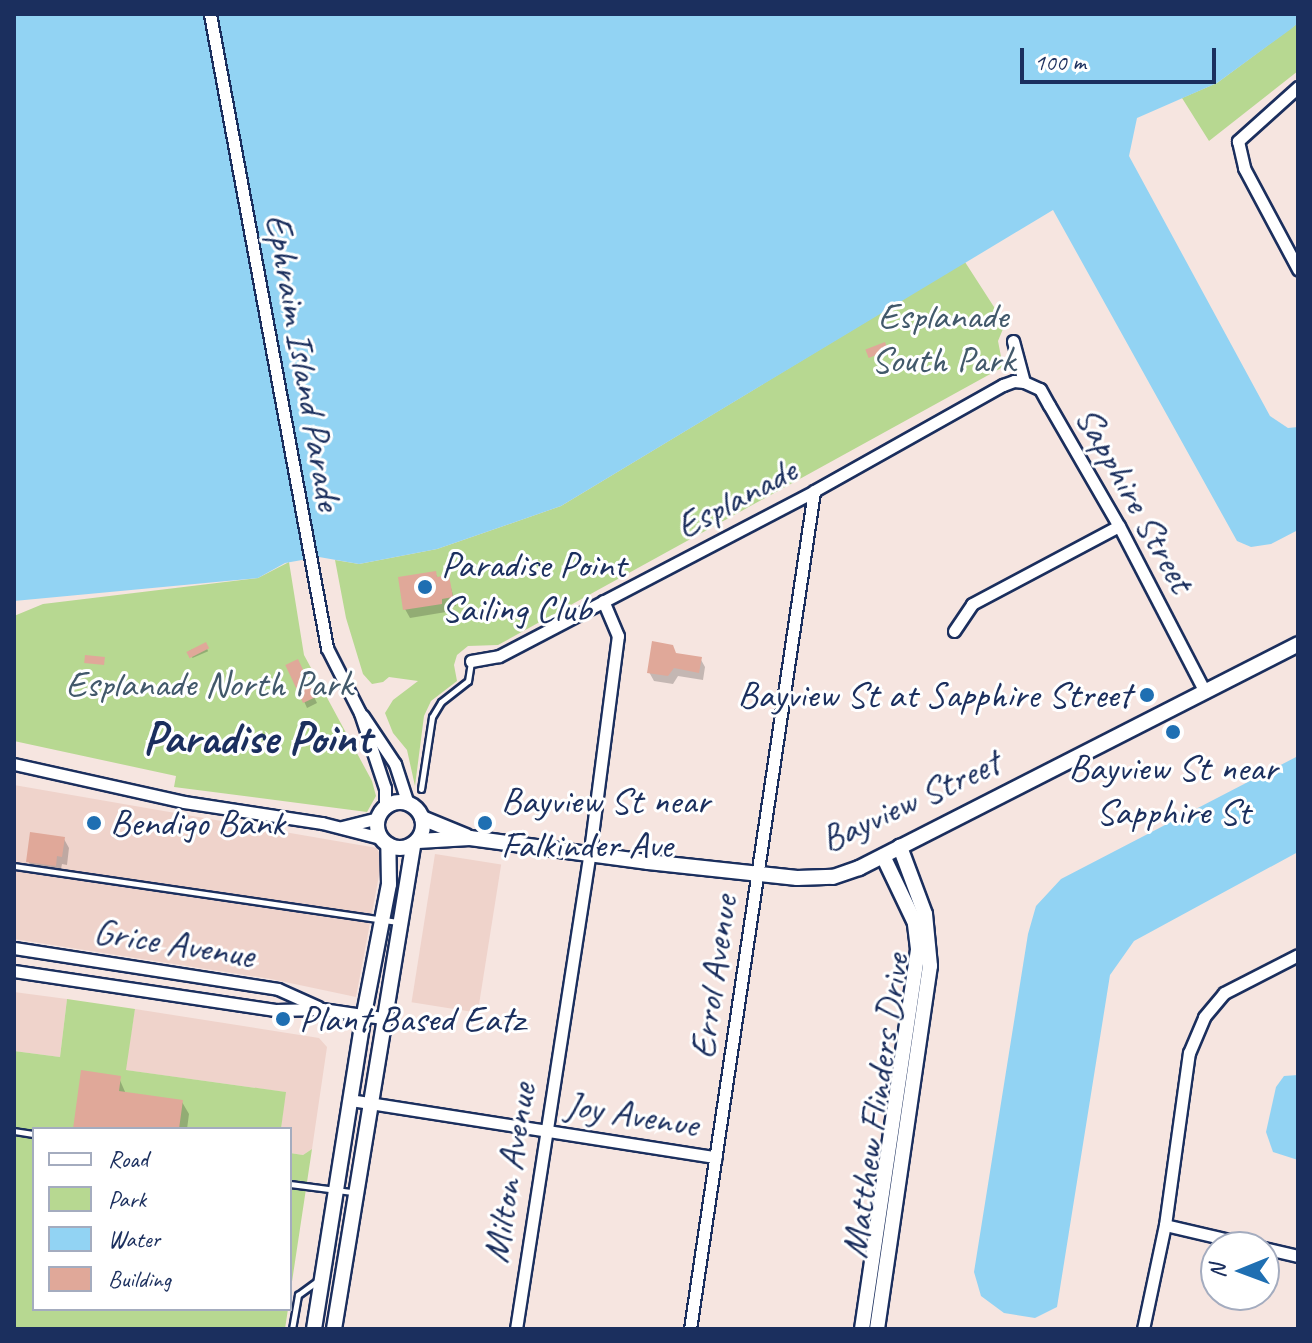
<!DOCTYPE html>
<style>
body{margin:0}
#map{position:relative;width:1312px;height:1343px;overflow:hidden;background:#f6e5e0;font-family:Caveat,sans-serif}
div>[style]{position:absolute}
.built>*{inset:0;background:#efd3cb;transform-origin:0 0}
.green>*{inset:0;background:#b7d891}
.water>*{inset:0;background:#92d3f3}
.shadow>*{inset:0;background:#0003;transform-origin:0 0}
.building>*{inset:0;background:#e0a899;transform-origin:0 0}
.roads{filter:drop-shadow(2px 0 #1b2f5e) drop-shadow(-2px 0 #1b2f5e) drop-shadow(0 2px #1b2f5e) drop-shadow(0 -2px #1b2f5e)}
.lane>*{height:5px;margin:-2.5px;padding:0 2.5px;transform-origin:2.5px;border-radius:2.5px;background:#fff}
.street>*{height:11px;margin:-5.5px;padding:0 5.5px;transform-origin:5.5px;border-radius:5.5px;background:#fff}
.secondary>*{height:14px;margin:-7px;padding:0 7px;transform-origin:7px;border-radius:7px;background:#fff}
.secondary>.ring{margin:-7px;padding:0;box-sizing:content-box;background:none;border:14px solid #fff;border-radius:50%}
.dots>*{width:22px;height:22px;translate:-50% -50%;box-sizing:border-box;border:4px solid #fff;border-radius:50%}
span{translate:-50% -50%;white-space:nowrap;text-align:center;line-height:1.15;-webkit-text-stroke:6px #fff;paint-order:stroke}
.park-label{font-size:38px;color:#42596b}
.street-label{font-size:38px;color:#1b2f5e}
.poi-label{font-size:38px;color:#1b2f5e}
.left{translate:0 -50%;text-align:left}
.right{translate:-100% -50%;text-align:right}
.district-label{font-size:46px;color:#1b2f5e;font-weight:700}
.frame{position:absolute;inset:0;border:16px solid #1b2f5e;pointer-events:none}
.legend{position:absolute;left:32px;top:1127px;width:260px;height:184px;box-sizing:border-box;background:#fff;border:2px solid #a4acbf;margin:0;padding:10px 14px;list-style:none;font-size:24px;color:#1b2f5e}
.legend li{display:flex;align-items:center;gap:16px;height:40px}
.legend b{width:40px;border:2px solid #a4acbf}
.north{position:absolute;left:1200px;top:1231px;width:80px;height:80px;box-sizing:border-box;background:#fff;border:2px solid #a4acbf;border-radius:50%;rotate:269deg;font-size:22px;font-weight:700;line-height:32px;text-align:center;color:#1b2f5e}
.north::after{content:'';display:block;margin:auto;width:28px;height:36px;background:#1f6fb2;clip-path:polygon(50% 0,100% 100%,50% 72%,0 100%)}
.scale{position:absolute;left:1020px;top:48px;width:196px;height:36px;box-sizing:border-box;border:4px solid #1b2f5e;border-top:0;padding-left:10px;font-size:24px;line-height:28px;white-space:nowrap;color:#1b2f5e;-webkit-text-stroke:6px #fff;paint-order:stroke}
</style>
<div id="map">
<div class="built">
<div style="clip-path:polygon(14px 785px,377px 848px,382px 860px,356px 997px,271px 979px,14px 939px)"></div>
<div style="left:435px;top:854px;width:67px;height:150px;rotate:9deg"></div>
<div style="clip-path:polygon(14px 992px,67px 999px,60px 1057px,14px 1051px)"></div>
<div style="clip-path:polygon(135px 1009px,319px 1038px,327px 1047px,312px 1149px,303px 1155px,290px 1153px,290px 1129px,281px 1129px,285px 1092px,125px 1070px)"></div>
</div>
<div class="green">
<div style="clip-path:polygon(1298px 23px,1298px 71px,1209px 141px,1182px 98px,1217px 83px)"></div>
<div style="clip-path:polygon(965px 262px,1005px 324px,998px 341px,1003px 367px,498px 645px,468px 646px,457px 655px,454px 665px,457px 681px,431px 701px,424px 716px,415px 786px,407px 750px,393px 733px,385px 713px,393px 700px,418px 681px,389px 677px,383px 682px,372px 684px,363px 674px,346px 618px,335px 560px,359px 564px,437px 549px,561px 506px)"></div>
<div style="clip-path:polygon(289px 562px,304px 655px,372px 781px,376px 796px,367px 812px,174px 787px,176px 776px,14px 741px,14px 616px,43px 604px,258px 578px)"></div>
<div style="clip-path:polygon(67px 999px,135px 1009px,126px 1070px,286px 1092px,281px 1129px,34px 1129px,34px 1309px,288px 1309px,285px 1329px,14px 1329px,14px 1051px,60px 1057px)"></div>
<div style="clip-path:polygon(312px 1149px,290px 1295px,290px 1153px,303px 1155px)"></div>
</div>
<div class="water">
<div style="clip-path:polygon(14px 14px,1298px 14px,1298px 23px,1291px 29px,1217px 83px,1137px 118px,1129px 156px,1270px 416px,1288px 428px,1298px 427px,1298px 530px,1271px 544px,1251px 547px,1237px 541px,1053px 210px,561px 506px,437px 549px,359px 564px,319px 557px,285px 563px,258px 578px,14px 601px)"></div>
<div style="clip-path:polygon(1298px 756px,1298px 852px,1134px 941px,1110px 975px,1057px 1307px,1035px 1318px,1004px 1313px,981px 1296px,974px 1272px,1028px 934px,1036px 906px,1061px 879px)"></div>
<div style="clip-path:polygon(1298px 1075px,1298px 1160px,1273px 1152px,1266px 1132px,1276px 1087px,1284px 1076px)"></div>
</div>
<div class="shadow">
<div style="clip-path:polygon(435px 573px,438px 578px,448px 577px,456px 606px,445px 607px,446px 612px,410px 618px,405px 609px)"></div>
<div style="left:205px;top:644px;width:8px;height:17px;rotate:67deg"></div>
<div style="clip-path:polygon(676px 655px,700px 658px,705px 667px,703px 680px,678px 676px,673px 684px,654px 681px,649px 672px)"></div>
<div style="clip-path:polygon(288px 665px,300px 667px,317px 703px,307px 708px)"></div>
<div style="clip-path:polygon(64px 839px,69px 848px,67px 865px,62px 864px,60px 874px,33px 870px,28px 861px)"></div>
<div style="clip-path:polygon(119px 1078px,126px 1094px,182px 1102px,189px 1114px,187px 1129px,75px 1129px)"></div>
</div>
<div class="building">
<div style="left:885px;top:342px;width:9px;height:21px;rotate:69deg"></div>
<div style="clip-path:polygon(436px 571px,437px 577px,449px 575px,453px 597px,442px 599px,442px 604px,403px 610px,398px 577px)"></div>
<div style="clip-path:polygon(652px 641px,673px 645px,676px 653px,702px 657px,699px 673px,674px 668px,668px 676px,647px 673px)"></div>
<div style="left:206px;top:642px;width:7px;height:22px;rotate:63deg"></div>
<div style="left:85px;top:655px;width:20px;height:8px;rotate:6deg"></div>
<div style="left:298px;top:659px;width:42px;height:14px;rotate:65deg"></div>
<div style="clip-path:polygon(30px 832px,65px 837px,62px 857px,57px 856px,56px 866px,26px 862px)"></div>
<div style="clip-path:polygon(81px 1070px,121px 1076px,119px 1091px,183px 1100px,179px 1129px,73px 1129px)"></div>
</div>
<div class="roads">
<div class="lane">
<div style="left:421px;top:789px;width:73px;rotate:-81.3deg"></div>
<div style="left:432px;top:717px;width:17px;rotate:-59deg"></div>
<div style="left:441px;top:702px;width:34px;rotate:-38deg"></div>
<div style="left:468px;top:681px;width:18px;rotate:-81deg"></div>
<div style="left:14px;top:866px;width:387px;rotate:8.3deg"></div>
<div style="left:14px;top:1131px;width:20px;rotate:9deg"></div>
<div style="left:290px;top:1184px;width:63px;rotate:7.4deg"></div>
<div style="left:292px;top:1329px;width:35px;rotate:-80deg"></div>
<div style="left:298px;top:1295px;width:24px;rotate:-36deg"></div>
</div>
<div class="street">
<div style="left:210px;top:14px;width:645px;rotate:79.54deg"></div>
<div style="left:327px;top:648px;width:73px;rotate:63.1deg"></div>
<div style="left:360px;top:713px;width:79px;rotate:71.6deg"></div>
<div style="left:385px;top:788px;width:20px;rotate:90deg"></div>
<div style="left:1298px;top:87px;width:81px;rotate:138deg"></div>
<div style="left:1238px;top:141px;width:28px;rotate:77deg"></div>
<div style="left:1244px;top:168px;width:115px;rotate:61.9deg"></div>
<div style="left:1013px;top:341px;width:42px;rotate:75deg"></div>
<div style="left:1024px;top:382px;width:17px;rotate:24deg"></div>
<div style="left:1040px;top:389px;width:18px;rotate:61deg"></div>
<div style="left:1049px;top:405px;width:140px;rotate:60deg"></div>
<div style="left:1119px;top:526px;width:187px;rotate:62.6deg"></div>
<div style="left:954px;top:631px;width:32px;rotate:-56deg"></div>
<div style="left:972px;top:604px;width:166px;rotate:-28deg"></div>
<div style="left:471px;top:661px;width:28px;rotate:-10deg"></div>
<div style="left:499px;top:656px;width:356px;rotate:-27.6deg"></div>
<div style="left:814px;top:491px;width:217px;rotate:-29.3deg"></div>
<div style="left:1003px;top:385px;width:12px;rotate:-20deg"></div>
<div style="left:1014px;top:381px;width:10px;rotate:6deg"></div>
<div style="left:363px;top:716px;width:58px;rotate:56.3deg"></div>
<div style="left:395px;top:764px;width:42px;rotate:72deg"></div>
<div style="left:14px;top:764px;width:174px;rotate:12.6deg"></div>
<div style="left:184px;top:802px;width:140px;rotate:8.7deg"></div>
<div style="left:322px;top:823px;width:61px;rotate:14.3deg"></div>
<div style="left:342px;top:827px;width:37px;rotate:-14deg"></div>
<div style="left:14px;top:948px;width:267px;rotate:8.8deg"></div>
<div style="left:278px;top:989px;width:44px;rotate:24.2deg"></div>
<div style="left:14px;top:971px;width:264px;rotate:8.5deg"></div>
<div style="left:275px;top:1010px;width:47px;rotate:-1.2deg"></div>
<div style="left:322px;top:1009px;width:61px;rotate:8.5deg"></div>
<div style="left:350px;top:1100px;width:370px;rotate:8.9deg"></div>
<div style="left:1165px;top:1225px;width:137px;rotate:13.1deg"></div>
<div style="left:516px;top:1329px;width:492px;rotate:-81.2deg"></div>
<div style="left:591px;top:843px;width:209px;rotate:-82.6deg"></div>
<div style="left:618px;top:636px;width:38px;rotate:-113deg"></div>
<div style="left:690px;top:1329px;width:847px;rotate:-81.58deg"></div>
<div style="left:1143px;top:1329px;width:106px;rotate:-78.1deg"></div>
<div style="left:1165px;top:1225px;width:174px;rotate:-82.1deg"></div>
<div style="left:1189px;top:1053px;width:39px;rotate:-67deg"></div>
<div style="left:1204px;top:1017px;width:31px;rotate:-50deg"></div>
<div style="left:1224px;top:993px;width:83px;rotate:-27.2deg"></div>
</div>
<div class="secondary">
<div class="ring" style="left:377px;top:802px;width:32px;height:32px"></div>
<div style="left:422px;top:818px;width:48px;rotate:22.2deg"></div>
<div style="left:418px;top:841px;width:52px;rotate:-3.3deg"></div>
<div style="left:470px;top:838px;width:180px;rotate:7.7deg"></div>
<div style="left:648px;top:862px;width:150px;rotate:6.1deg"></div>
<div style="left:797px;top:878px;width:36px;rotate:-2deg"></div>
<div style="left:833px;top:877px;width:28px;rotate:-19deg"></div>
<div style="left:859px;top:868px;width:493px;rotate:-27deg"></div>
<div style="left:314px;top:1329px;width:319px;rotate:-81deg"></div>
<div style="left:364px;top:1014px;width:132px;rotate:-79.1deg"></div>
<div style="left:389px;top:884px;width:39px;rotate:-91deg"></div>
<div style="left:334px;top:1329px;width:490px;rotate:-80.7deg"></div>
<div style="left:862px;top:1329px;width:384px;rotate:-81.6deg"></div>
<div style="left:918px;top:949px;width:26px;rotate:-97deg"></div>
<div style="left:915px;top:923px;width:74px;rotate:-115.5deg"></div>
<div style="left:877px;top:1329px;width:367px;rotate:-81.7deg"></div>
<div style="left:930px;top:966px;width:52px;rotate:-95.5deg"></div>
<div style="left:925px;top:914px;width:72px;rotate:-110.5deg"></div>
</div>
</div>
<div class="dots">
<div style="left:425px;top:587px;background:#1f6fb2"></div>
<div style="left:1147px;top:695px;background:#1f6fb2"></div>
<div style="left:1173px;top:732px;background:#1f6fb2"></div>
<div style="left:94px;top:823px;background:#1f6fb2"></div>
<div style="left:485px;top:823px;background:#1f6fb2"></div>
<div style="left:283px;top:1019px;background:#1f6fb2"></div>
</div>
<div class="park-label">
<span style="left:943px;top:338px">Esplanade<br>South Park</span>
<span style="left:209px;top:684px">Esplanade North Park</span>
</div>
<div class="street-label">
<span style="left:304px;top:362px;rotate:80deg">Ephraim Island Parade</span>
<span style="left:736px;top:498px;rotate:-28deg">Esplanade</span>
<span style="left:1135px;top:499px;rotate:61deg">Sapphire Street</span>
<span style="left:910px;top:801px;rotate:-25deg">Bayview Street</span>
<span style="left:174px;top:943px;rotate:9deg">Grice Avenue</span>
<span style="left:713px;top:977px;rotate:-82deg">Errol Avenue</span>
<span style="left:875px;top:1106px;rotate:-82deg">Matthew Flinders Drive</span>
<span style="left:632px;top:1114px;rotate:9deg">Joy Avenue</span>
<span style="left:509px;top:1173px;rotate:-81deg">Milton Avenue</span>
</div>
<div class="poi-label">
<span class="left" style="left:441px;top:587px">Paradise Point<br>Sailing Club</span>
<span class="right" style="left:1131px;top:695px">Bayview St at Sapphire Street</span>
<span style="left:1173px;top:790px">Bayview St near<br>Sapphire St</span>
<span class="left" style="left:501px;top:823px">Bayview St near<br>Falkinder Ave</span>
<span class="left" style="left:110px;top:823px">Bendigo Bank</span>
<span class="left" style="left:299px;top:1019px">Plant Based Eatz</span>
</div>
<div class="district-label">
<span style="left:257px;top:738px">Paradise Point</span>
</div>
<div class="frame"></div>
<ul class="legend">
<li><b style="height:10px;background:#fff"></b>Road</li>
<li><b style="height:22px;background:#b7d891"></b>Park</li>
<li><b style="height:22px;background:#92d3f3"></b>Water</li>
<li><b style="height:22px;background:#e0a899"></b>Building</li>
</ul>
<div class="north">N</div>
<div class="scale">100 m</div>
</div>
